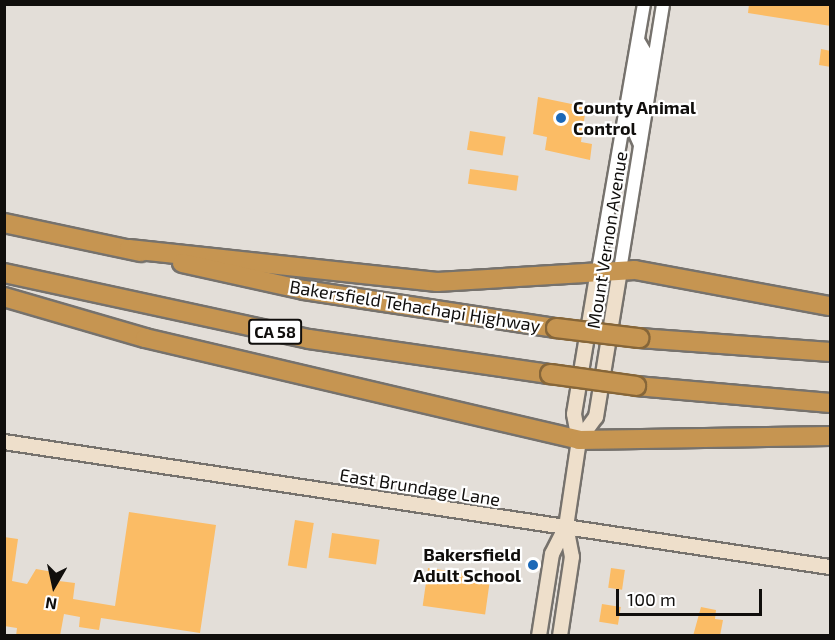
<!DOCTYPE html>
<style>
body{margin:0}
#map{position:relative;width:835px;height:640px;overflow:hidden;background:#e3ded8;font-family:"Exo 2",sans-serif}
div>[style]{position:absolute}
.building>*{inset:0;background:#fbbc65;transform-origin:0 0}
.roads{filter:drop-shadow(2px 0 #76726d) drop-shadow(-2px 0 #76726d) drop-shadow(0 2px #76726d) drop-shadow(0 -2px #76726d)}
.tertiary>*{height:12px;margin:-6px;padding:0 6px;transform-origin:6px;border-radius:6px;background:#fff}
.secondary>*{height:14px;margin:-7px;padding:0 7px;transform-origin:7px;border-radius:7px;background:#eedfcb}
.motorway>*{height:18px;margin:-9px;padding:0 9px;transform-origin:9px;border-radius:9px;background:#c69551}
.bridges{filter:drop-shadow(2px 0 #866639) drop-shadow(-2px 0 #866639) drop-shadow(0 2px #866639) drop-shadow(0 -2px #866639)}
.motorway-bridge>*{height:18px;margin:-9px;padding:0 9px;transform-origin:9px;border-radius:9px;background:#c69551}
.dots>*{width:16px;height:16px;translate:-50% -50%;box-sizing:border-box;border:3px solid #fff;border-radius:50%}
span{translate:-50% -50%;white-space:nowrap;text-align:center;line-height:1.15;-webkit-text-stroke:4.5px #fff;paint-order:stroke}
.shield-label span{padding:2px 4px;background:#fff;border:2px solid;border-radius:4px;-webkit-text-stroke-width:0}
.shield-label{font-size:16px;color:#100e0c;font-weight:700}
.poi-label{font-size:18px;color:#100e0c;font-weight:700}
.left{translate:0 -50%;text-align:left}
.right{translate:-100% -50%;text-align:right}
.street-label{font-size:18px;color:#100e0c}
.frame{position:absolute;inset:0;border:6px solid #100e0c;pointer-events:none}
.north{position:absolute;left:24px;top:556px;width:60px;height:60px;-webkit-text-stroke:4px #fff;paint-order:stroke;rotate:189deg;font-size:16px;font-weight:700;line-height:24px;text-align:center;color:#100e0c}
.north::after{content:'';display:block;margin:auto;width:21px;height:27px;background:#100e0c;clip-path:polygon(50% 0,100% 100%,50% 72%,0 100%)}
.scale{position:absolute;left:616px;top:589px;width:146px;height:27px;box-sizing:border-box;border:3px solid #100e0c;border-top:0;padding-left:8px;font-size:18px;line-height:21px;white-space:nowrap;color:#100e0c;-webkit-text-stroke:4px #fff;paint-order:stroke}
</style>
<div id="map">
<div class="building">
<div style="clip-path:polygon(749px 4px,831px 4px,831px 26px,748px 13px)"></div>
<div style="clip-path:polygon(821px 49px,831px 51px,831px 67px,819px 65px)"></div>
<div style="clip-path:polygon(538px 97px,586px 107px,581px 142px,592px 144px,590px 160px,545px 150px,547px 137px,533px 134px)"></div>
<div style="left:470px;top:131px;width:36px;height:19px;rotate:9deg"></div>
<div style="left:470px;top:169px;width:49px;height:15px;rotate:8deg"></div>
<div style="clip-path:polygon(129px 512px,216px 525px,200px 633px,101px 618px,99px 630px,79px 627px,80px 617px,64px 614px,60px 636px,16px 636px,17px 628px,4px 626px,4px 537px,18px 539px,12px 581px,27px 584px,36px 569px,53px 572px,51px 580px,75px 583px,73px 599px,115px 606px)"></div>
<div style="left:295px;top:520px;width:19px;height:46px;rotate:9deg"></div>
<div style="left:332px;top:533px;width:48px;height:25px;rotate:8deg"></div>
<div style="left:428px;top:568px;width:63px;height:38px;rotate:8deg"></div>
<div style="left:611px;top:568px;width:14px;height:20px;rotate:8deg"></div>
<div style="left:602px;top:604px;width:19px;height:18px;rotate:9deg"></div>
<div style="clip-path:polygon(701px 607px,716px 610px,715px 619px,723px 620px,720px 636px,693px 636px)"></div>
</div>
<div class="roads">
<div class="tertiary">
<div style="left:638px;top:40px;width:14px;rotate:60deg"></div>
<div style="left:645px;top:52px;width:78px;rotate:98.9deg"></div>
<div style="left:633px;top:129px;width:17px;rotate:66deg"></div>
<div style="left:598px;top:270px;width:270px;rotate:-80.2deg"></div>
<div style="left:620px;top:270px;width:269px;rotate:-80.8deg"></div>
</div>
<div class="secondary">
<div style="left:579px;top:440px;width:29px;rotate:-54deg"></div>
<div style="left:596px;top:417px;width:149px;rotate:-80.7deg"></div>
<div style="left:4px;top:442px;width:835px;rotate:8.61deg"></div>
<div style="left:539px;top:636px;width:83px;rotate:-81deg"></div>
<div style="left:552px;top:554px;width:30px;rotate:-63deg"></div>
<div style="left:566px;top:527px;width:88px;rotate:-81.5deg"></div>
<div style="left:579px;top:440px;width:26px;rotate:-101deg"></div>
<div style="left:574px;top:414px;width:146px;rotate:-80.5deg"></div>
<div style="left:560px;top:636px;width:80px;rotate:-81.4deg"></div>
<div style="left:572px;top:557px;width:31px;rotate:-101deg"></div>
</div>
<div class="motorway">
<div style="left:4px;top:223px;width:140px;rotate:12deg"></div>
<div style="left:129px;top:249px;width:310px;rotate:6.1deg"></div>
<div style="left:437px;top:282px;width:198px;rotate:-3.5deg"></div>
<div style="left:635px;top:270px;width:198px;rotate:10.5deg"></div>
<div style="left:182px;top:263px;width:125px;rotate:12.5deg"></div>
<div style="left:304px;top:290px;width:255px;rotate:8.6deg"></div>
<div style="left:4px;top:273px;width:312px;rotate:12.2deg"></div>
<div style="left:309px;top:339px;width:244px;rotate:8.3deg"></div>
<div style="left:4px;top:297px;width:147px;rotate:16.2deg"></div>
<div style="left:145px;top:338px;width:446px;rotate:13.2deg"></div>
<div style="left:579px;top:440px;width:251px;rotate:-0.9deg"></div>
<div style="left:639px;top:338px;width:192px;rotate:4.2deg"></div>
<div style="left:636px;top:386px;width:195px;rotate:5deg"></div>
</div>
</div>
<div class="bridges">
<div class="motorway-bridge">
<div style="left:556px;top:328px;width:84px;rotate:6.9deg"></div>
<div style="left:550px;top:374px;width:87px;rotate:7.9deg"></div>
</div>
</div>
<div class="dots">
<div style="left:561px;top:118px;background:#1b68b7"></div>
<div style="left:533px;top:565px;background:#1b68b7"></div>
</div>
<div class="shield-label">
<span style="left:275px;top:332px">CA 58</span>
</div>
<div class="poi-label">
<span class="left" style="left:573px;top:118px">County Animal<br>Control</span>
<span class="right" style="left:521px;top:565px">Bakersfield<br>Adult School</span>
</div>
<div class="street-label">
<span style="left:607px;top:240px;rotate:-81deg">Mount Vernon Avenue</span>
<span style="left:415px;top:306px;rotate:9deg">Bakersfield Tehachapi Highway</span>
<span style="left:420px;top:487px;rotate:9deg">East Brundage Lane</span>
</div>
<div class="frame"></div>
<div class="north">N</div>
<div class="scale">100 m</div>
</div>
